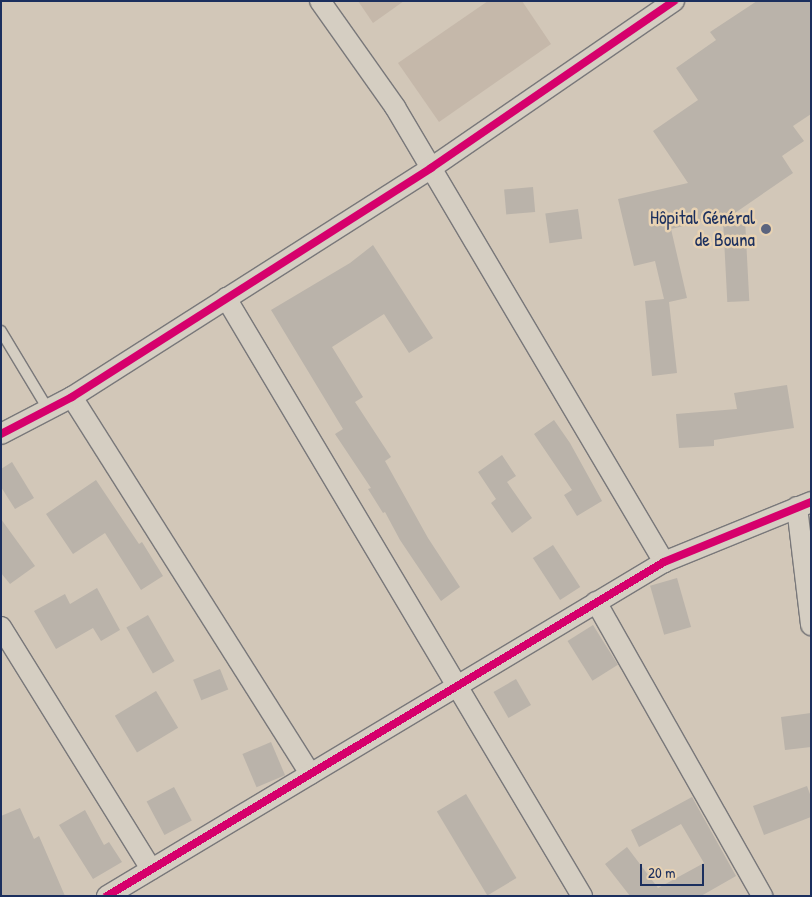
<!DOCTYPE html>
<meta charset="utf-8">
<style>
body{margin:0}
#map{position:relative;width:812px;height:897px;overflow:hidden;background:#d2c7b8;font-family:"Patrick Hand",sans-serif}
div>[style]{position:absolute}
.green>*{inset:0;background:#c5b8aa}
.building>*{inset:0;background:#bab3aa;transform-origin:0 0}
.roads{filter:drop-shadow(1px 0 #79787a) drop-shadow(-1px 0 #79787a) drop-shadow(0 1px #79787a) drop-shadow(0 -1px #79787a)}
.lane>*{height:10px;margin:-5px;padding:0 5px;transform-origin:5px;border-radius:5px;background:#d5cec2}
.street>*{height:20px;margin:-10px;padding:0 10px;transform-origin:10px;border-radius:10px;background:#d5cec2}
.cycleway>*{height:8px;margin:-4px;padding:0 4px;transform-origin:4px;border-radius:4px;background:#d6006c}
.dots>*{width:14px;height:14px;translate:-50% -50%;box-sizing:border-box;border:2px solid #e8d2b2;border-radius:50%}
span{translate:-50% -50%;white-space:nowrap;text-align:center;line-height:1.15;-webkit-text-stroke:5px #e8d2b2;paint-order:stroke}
.poi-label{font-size:19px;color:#1b2f5e}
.right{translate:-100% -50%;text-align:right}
.frame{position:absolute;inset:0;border:2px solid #1b2f5e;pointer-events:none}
.scale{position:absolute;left:640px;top:864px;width:64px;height:22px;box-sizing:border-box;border:2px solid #1b2f5e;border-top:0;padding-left:6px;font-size:15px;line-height:18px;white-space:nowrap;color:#1b2f5e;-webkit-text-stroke:4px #e8d2b2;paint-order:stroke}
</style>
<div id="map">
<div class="green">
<div style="clip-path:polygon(358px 1px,404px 1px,373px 23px)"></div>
<div style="clip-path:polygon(488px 1px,522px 1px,551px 44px,439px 122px,398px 63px)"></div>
</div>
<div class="building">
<div style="clip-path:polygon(757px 1px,811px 1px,811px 114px,793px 126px,804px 141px,782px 156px,793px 173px,732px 215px,671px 229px,687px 298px,669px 302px,677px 373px,652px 376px,645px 301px,664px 299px,655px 261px,634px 266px,618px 199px,688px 183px,653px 131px,698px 100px,676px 68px,716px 40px,710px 32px)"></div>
<div style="left:533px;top:187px;width:25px;height:29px;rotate:85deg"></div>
<div style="left:578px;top:209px;width:30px;height:33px;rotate:82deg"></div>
<div style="left:745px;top:219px;width:82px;height:22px;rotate:87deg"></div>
<div style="clip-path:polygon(373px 245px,433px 338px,409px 353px,384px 314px,332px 347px,363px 397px,355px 402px,391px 457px,385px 461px,428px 538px,460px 587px,441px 601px,400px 540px,385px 512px,383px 513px,368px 489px,371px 488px,335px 434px,343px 429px,271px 310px,350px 263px)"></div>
<div style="clip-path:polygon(787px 385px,794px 428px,714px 440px,714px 446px,679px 448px,676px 414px,737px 409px,734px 393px)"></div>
<div style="clip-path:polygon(554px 420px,570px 443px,602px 501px,577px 516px,564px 495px,572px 490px,534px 434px)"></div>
<div style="clip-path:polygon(502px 455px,516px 476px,507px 482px,532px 518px,512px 533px,491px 503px,496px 499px,478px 472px)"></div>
<div style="clip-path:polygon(12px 462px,34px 498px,15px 509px,1px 487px,1px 469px)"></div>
<div style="clip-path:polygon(96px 480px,139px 544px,142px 542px,163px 576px,141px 590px,105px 533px,73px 554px,46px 514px)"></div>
<div style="clip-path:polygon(1px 519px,35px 566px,10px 584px,1px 573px)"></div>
<div style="left:553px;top:545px;width:50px;height:24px;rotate:57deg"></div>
<div style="left:677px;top:578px;width:51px;height:28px;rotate:74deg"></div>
<div style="clip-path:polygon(97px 588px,120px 630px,101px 641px,93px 628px,56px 649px,34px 611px,65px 594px,70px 604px)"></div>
<div style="left:148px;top:615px;width:53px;height:25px;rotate:60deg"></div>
<div style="left:593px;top:625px;width:47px;height:30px;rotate:58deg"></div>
<div style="left:220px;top:669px;width:22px;height:29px;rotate:68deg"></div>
<div style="left:516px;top:679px;width:30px;height:26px;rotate:60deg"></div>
<div style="left:156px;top:691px;width:43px;height:48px;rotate:59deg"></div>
<div style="clip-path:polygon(811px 713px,811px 747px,785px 750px,781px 717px)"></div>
<div style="left:271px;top:742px;width:36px;height:31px;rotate:67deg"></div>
<div style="clip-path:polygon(807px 786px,811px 797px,811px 817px,764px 835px,753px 806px)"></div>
<div style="left:174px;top:787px;width:38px;height:31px;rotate:62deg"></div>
<div style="left:466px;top:794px;width:98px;height:34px;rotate:59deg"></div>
<div style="clip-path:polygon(692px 797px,736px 876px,701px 896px,630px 896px,605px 864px,627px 847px,658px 888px,704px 863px,681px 824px,639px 847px,631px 830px)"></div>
<div style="clip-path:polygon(20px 808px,34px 839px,39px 836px,65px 896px,1px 896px,1px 816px)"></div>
<div style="clip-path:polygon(85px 810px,104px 845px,109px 842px,122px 862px,93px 879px,59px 825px)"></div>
</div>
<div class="roads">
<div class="lane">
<div style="left:1px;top:331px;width:93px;rotate:59deg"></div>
</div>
<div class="street">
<div style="left:320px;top:1px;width:130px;rotate:54.7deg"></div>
<div style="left:395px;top:107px;width:529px;rotate:59.41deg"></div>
<div style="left:226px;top:298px;width:696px;rotate:59.23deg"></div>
<div style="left:72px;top:397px;width:446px;rotate:57.7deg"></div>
<div style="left:1px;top:434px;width:80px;rotate:-27.5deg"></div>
<div style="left:72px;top:397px;width:426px;rotate:-32.5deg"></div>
<div style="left:431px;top:168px;width:295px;rotate:-34.5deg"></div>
<div style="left:797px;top:507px;width:119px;rotate:83.2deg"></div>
<div style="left:596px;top:602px;width:338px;rotate:60.5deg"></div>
<div style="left:1px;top:627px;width:285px;rotate:58.2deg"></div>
<div style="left:107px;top:896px;width:649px;rotate:-30.95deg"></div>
<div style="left:664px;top:562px;width:159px;rotate:-22.2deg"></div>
</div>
</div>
<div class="cycleway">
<div style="left:1px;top:434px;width:80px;rotate:-27.5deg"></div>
<div style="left:72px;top:397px;width:426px;rotate:-32.5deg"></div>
<div style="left:431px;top:168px;width:295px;rotate:-34.5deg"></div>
<div style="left:107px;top:896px;width:649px;rotate:-30.95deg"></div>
<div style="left:664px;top:562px;width:159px;rotate:-22.2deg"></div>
</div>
<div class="dots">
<div style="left:766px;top:229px;background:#5b647e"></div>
</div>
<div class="poi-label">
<span class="right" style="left:755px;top:229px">Hôpital Général<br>de Bouna</span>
</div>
<div class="frame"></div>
<div class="scale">20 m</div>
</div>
